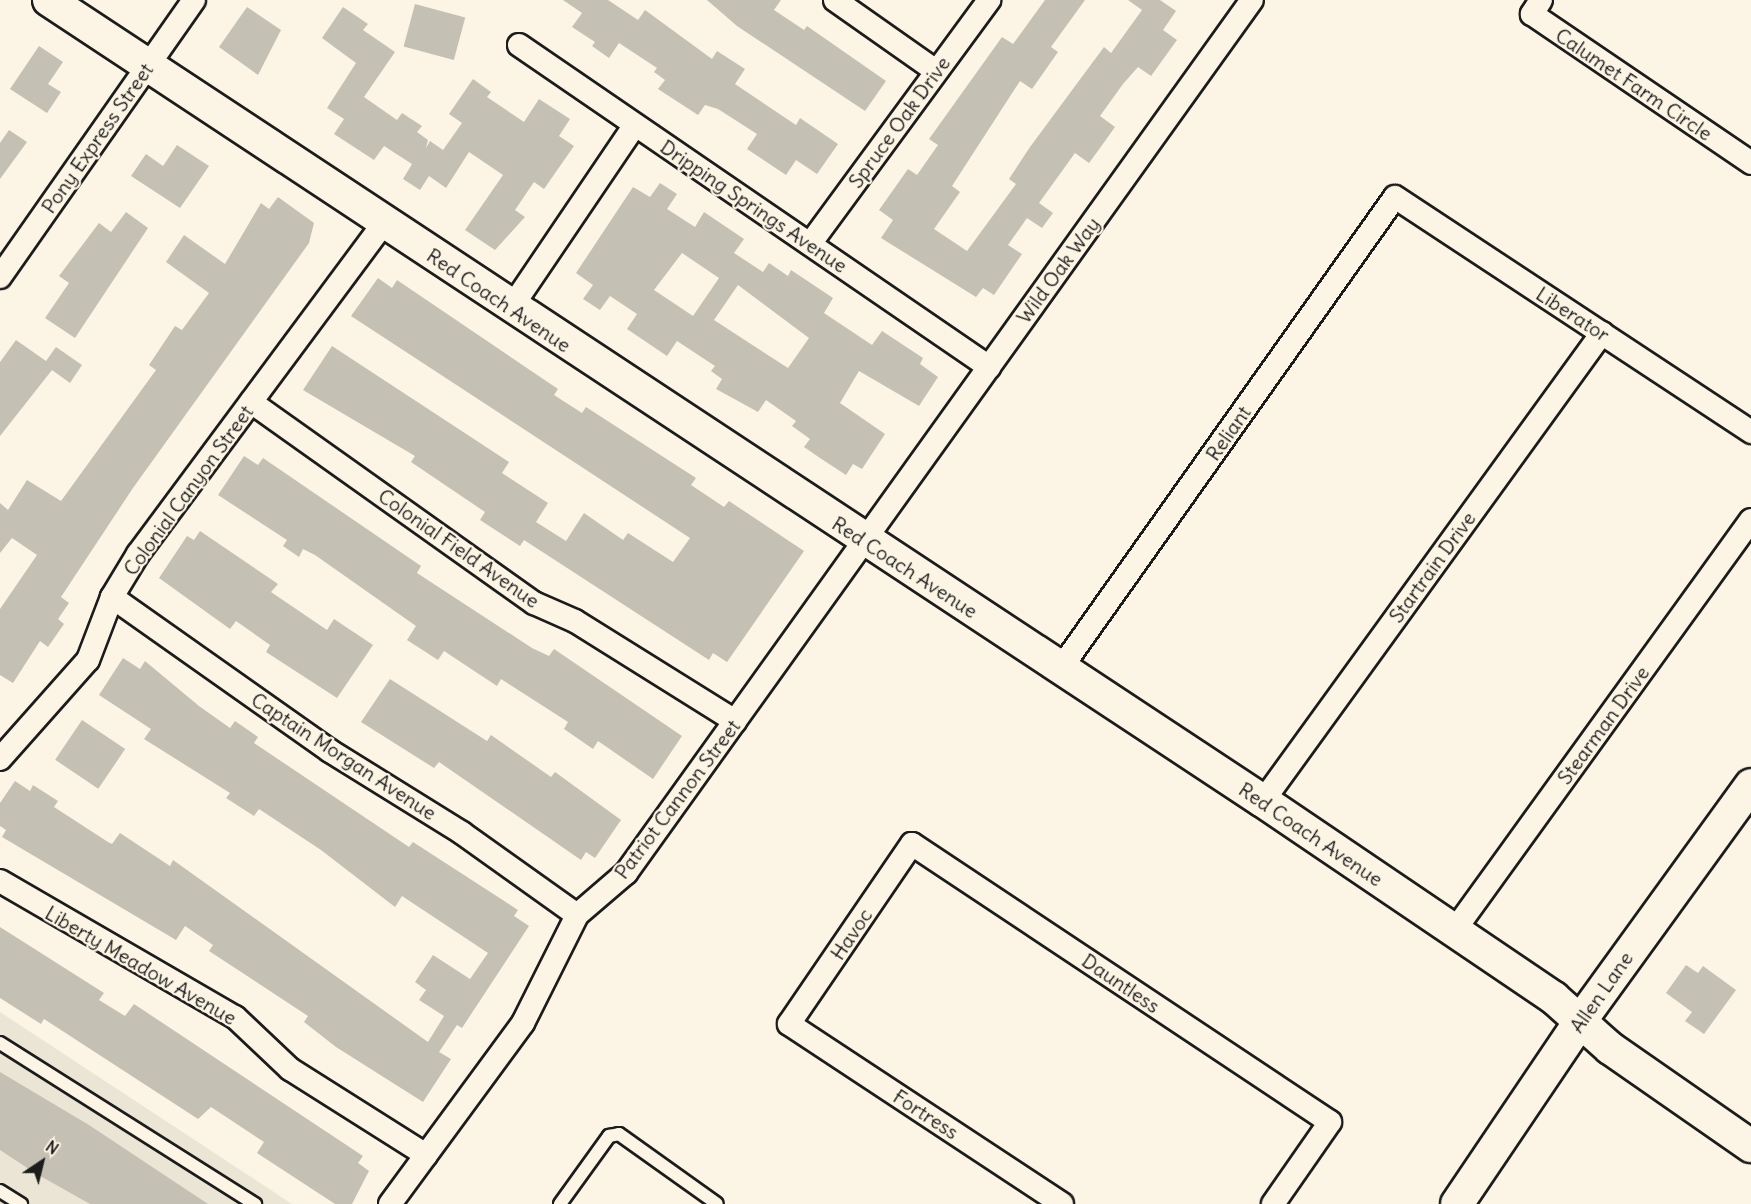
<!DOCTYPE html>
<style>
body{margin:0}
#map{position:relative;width:1751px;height:1204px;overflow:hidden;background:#fcf5e5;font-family:Delius,sans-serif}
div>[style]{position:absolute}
.built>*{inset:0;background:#ebe5d6}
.building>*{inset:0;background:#c4c0b3;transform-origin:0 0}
.roads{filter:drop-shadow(2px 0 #1c1c1c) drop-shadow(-2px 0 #1c1c1c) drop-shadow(0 2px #1c1c1c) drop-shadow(0 -2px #1c1c1c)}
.lane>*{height:12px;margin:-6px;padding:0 6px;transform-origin:6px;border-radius:6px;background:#fcf5e5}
.street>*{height:22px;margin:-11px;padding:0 11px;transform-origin:11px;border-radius:11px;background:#fcf5e5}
.secondary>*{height:32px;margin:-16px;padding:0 16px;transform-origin:16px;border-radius:16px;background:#fcf5e5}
span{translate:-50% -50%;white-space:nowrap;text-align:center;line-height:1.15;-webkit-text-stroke:4.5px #fcf5e5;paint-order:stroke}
.street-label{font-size:20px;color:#1c1c1c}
.north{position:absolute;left:12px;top:1132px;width:60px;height:60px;-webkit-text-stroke:4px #fcf5e5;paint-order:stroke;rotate:35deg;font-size:16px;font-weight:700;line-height:24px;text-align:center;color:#1c1c1c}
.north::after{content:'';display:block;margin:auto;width:21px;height:27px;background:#1c1c1c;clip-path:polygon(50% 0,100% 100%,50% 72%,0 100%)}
</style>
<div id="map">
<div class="built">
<div style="clip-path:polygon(0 1012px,292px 1204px,0 1204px)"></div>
</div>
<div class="building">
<div style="clip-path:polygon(563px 0,608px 0,638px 20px,645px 10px,712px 59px,717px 51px,745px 69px,735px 84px,796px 125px,800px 118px,838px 144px,817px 174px,796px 160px,786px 175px,747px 149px,757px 134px,718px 109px,705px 105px,698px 115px,658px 89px,665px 80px,654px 72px,657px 68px,619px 43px,609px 58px,592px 46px,595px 42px,572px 27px,582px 13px)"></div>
<div style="clip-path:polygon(707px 0,781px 0,774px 10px,804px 30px,807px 26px,886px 81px,865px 111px,737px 26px)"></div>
<div style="clip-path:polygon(1045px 0,1085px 0,1051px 47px,1058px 52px,1032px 89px,1020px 81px,952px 186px,960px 192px,934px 229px,967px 251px,1016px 184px,1009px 179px,1030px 147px,1104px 47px,1111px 53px,1142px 10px,1128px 0,1160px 0,1176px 11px,1163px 30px,1177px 40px,1151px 76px,1138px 67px,1123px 84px,1100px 116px,1115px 127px,1100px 148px,1089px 163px,1075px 153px,1039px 203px,1053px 213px,1042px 228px,1027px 218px,1008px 245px,1022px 254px,994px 295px,983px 288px,976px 297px,881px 238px,893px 220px,879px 210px,908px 169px,917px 175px,938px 145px,929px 139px,1002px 37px,1013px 44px)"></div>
<div style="left:415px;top:4px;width:52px;height:44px;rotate:15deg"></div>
<div style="clip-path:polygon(247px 7px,281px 30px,258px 75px,219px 47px)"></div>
<div style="clip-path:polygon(343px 7px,368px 24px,363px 30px,395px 52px,364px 97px,397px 120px,402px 113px,422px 126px,417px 132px,428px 140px,426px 148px,430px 141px,443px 150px,462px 123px,449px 114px,473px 79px,491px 92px,487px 97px,524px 122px,539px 99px,570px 119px,559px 136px,574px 146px,544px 189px,534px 182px,515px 210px,525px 217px,495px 250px,465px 230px,503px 175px,469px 152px,446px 188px,429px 176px,420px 190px,403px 179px,412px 164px,384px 146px,374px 160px,334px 134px,344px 119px,327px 108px,356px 63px,322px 38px)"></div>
<div style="clip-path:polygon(39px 46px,63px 62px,48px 84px,61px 92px,47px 113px,10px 89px)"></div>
<div style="clip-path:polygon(9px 130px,27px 142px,0 179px,0 143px)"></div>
<div style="clip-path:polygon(177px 145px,209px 166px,180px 208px,131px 176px,146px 154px,163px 166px)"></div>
<div style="clip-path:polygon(evenodd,660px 183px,677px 194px,667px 209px,695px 227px,704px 212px,744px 239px,734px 253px,763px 272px,769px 263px,788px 276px,791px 270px,833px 298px,824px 313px,872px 345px,882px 331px,923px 358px,920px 364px,938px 377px,919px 406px,859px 371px,840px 403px,885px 434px,862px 469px,853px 464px,846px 475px,820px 458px,804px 447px,810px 439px,792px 426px,796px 421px,766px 400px,758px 412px,716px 389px,722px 379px,711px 371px,715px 366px,677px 341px,667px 356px,627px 329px,637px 314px,610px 296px,600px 310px,583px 299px,593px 285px,576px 273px,633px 187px,650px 197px,660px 183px,682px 253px,719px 278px,693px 316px,654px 290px,682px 253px,660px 183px,738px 285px,809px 338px,788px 368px,714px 320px,738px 285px)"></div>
<div style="clip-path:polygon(278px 197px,314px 223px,309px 243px,133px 488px,61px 597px,69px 603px,58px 619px,64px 624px,48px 647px,40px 641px,13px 683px,0 675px,0 609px,37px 555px,12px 538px,0 553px,0 503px,8px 510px,27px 480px,61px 501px,156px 370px,149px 365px,175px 326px,182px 330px,209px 293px,166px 262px,184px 235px,225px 264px,261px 203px,269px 209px)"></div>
<div style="clip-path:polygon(126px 212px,148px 228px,75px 338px,45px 318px,69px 283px,59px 276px,99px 223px,111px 232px)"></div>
<div style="clip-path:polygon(378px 278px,392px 288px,397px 280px,558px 389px,554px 395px,582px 413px,586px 407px,696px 478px,691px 485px,724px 507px,729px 501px,804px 551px,727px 662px,713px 653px,709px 660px,524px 540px,520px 546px,480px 520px,485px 512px,411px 462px,415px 456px,303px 390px,332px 346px,509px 462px,502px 473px,548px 503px,536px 522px,566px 541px,584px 513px,623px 540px,628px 533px,673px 562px,690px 538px,351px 316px)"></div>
<div style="clip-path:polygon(16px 340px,46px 361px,56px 347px,82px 365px,70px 383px,52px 370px,0 436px,0 362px)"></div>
<div style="clip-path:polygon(244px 456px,258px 465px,263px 458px,421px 566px,417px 573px,532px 648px,549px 656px,554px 649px,682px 736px,653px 779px,598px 741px,593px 749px,564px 729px,568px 722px,501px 679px,497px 686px,444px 651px,438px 660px,407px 640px,416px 626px,315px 555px,303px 549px,299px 557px,283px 546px,287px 540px,218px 495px)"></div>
<div style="clip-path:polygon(200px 531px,278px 584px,271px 592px,327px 630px,334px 619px,373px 645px,337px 698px,266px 652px,270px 645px,236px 621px,230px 629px,159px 578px,187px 536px,194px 540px)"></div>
<div style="clip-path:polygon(123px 658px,140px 669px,145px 661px,199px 706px,230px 728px,235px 721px,258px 737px,254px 743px,409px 847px,413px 842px,518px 910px,514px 916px,529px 926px,462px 1028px,457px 1025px,439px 1052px,451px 1059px,423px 1102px,336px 1047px,304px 1022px,308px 1016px,209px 951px,213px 945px,185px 926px,176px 940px,2px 837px,6px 830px,0 826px,0 803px,15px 781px,30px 791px,33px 785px,58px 801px,54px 807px,108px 842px,112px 844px,120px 833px,170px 866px,173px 860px,428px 1042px,444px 1016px,419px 1000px,426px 990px,415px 982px,433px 955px,470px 979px,488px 953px,402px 896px,395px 907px,321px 850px,259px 809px,254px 816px,226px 798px,230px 793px,144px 739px,151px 729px,99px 695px)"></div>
<div style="clip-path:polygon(390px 679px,487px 741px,491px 735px,551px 777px,555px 772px,621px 820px,595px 858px,586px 852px,581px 860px,439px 762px,434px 768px,361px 722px)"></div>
<div style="left:82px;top:720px;width:52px;height:48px;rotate:34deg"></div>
<div style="clip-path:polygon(0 927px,104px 993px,99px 1000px,125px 1016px,134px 1004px,363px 1156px,358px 1163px,369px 1171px,352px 1204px,335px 1204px,257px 1153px,264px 1142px,211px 1107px,198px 1119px,44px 1019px,41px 1024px,0 998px)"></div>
<div style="clip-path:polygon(1686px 965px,1698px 973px,1703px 966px,1736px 990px,1704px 1034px,1685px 1021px,1692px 1012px,1666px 993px)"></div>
<div style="clip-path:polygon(0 1072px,89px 1125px,208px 1204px,90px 1204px,35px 1173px,0 1150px)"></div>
</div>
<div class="roads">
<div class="lane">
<div style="left:0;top:1043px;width:302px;rotate:32.3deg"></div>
<div style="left:0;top:1191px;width:25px;rotate:32deg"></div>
<div style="left:560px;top:1204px;width:84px;rotate:-54.2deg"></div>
<div style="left:609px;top:1136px;width:10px;rotate:-11deg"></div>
<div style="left:619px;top:1134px;width:120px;rotate:35.5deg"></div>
</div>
<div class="street">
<div style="left:835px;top:0;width:123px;rotate:35.1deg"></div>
<div style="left:1541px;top:0;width:17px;rotate:123deg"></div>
<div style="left:1532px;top:14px;width:265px;rotate:34.2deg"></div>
<div style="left:519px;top:45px;width:570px;rotate:34.42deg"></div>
<div style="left:810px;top:244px;width:303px;rotate:-53.7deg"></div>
<div style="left:0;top:277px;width:338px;rotate:-55deg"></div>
<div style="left:511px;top:308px;width:221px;rotate:-55.9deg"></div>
<div style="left:251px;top:402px;width:347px;rotate:35.4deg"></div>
<div style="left:534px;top:603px;width:45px;rotate:23.7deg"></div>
<div style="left:575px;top:621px;width:189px;rotate:32deg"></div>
<div style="left:112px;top:597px;width:267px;rotate:35.2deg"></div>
<div style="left:330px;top:751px;width:155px;rotate:31.8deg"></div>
<div style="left:462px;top:833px;width:141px;rotate:35.5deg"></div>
<div style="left:1061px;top:668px;width:577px;rotate:-54.66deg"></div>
<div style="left:1395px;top:197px;width:427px;rotate:33.4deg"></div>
<div style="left:0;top:759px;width:132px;rotate:-48.4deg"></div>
<div style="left:88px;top:660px;width:67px;rotate:-69.1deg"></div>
<div style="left:112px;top:597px;width:50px;rotate:-58.8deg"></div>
<div style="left:138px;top:554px;width:412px;rotate:-53.4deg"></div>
<div style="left:1263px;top:801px;width:578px;rotate:-54.08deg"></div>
<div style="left:0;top:881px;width:272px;rotate:30.1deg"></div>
<div style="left:235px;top:1017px;width:76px;rotate:43.4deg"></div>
<div style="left:290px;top:1069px;width:161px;rotate:32.3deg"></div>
<div style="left:1454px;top:931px;width:507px;rotate:-54.15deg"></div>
<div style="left:390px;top:1204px;width:225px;rotate:-53.7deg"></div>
<div style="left:523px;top:1023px;width:121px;rotate:-63.4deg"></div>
<div style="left:577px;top:915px;width:65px;rotate:-40.6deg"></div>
<div style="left:626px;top:873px;width:1074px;rotate:-54.36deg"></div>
<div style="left:1062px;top:1204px;width:327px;rotate:-146.6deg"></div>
<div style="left:789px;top:1024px;width:218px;rotate:-55.7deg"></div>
<div style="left:912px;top:844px;width:502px;rotate:33.63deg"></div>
<div style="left:1330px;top:1122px;width:100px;rotate:124.8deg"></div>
</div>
<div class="secondary">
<div style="left:49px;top:0;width:1454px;rotate:33.42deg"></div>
<div style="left:1263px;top:801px;width:351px;rotate:34.1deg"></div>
<div style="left:1554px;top:998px;width:75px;rotate:41.8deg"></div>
<div style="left:1610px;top:1048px;width:172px;rotate:34.8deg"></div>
<div style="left:1457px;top:1204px;width:222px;rotate:-56deg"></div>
<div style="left:1581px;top:1020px;width:290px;rotate:-54.1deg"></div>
</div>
</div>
<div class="street-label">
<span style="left:1634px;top:84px;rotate:34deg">Calumet Farm Circle</span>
<span style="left:899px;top:122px;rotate:-54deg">Spruce Oak Drive</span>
<span style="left:97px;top:138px;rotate:-55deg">Pony Express Street</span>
<span style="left:754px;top:206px;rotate:34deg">Dripping Springs Avenue</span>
<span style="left:1058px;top:270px;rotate:-54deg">Wild Oak Way</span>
<span style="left:499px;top:300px;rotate:34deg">Red Coach Avenue</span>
<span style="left:1573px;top:314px;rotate:33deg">Liberator</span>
<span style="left:1228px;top:433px;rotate:-55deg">Reliant</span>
<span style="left:188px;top:490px;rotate:-54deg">Colonial Canyon Street</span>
<span style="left:459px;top:548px;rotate:35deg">Colonial Field Avenue</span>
<span style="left:905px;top:567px;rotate:33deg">Red Coach Avenue</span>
<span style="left:1432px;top:567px;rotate:-54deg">Startrain Drive</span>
<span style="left:1603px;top:725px;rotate:-54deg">Stearman Drive</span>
<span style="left:344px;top:756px;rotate:33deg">Captain Morgan Avenue</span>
<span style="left:677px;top:799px;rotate:-53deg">Patriot Cannon Street</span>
<span style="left:1311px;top:834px;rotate:34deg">Red Coach Avenue</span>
<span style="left:851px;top:934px;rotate:-56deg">Havoc</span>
<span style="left:141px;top:965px;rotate:30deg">Liberty Meadow Avenue</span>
<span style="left:1121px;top:983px;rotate:34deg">Dauntless</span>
<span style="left:1601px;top:992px;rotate:-55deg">Allen Lane</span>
<span style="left:926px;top:1114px;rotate:33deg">Fortress</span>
</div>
<div class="north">N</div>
</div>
